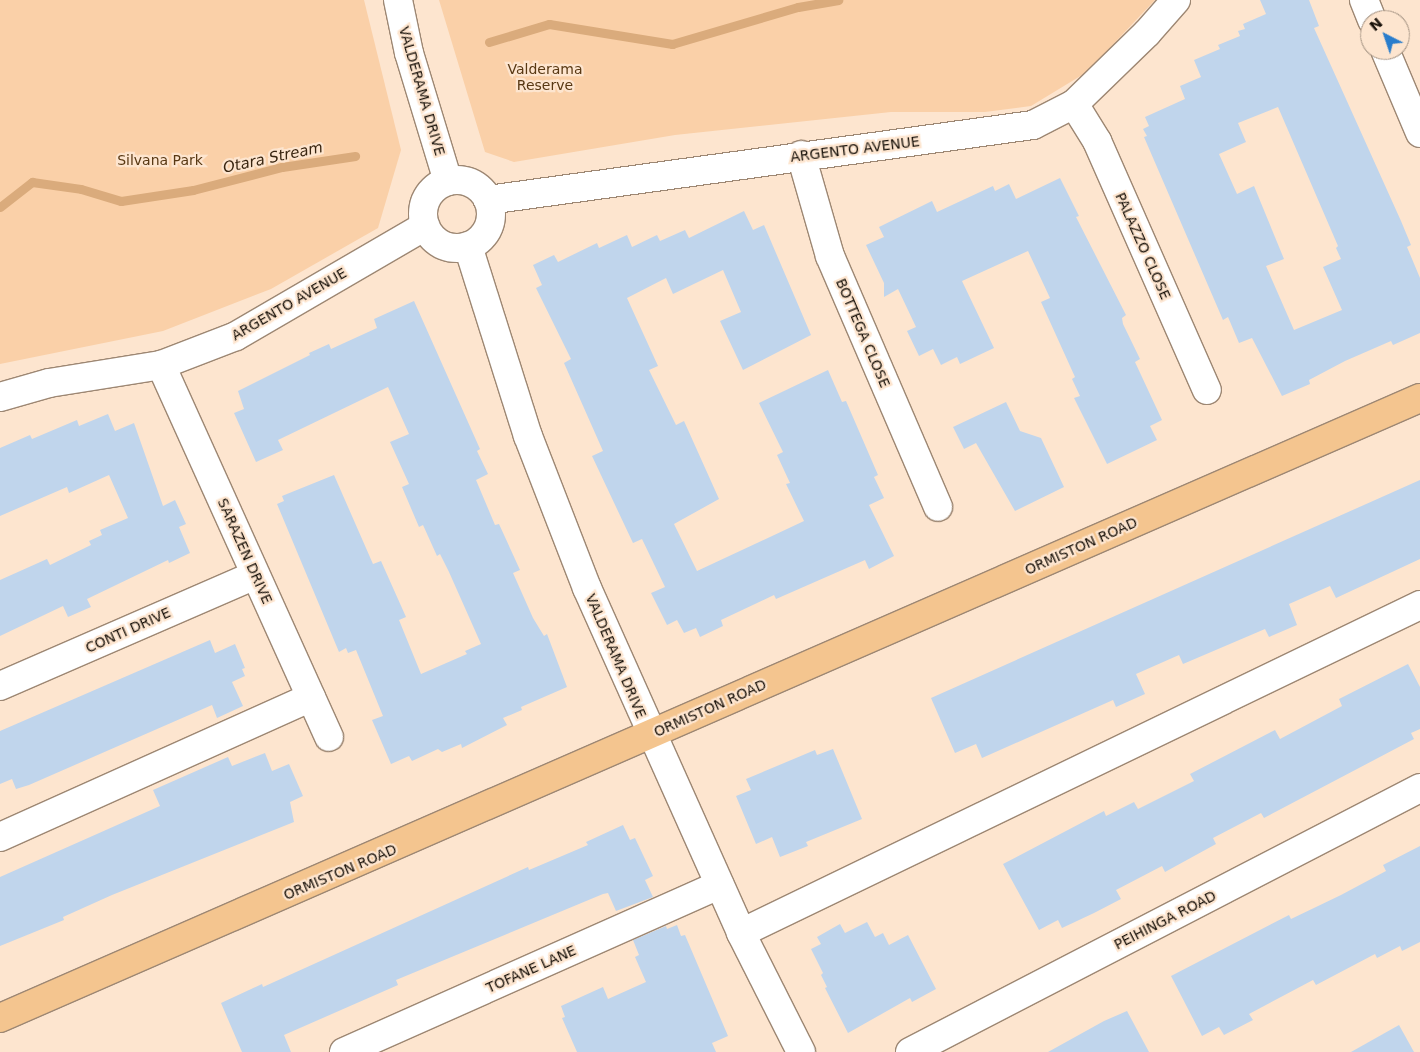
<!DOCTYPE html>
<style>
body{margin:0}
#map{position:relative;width:1420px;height:1052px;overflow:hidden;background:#fde5cf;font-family:"DejaVu Sans",sans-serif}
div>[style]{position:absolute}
.green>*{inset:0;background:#fad0a8}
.stream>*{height:9px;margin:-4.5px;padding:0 4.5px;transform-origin:4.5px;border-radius:4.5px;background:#daab7c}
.building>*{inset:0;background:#c0d5ec}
.roads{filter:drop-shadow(1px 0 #9d8773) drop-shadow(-1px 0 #9d8773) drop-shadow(0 1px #9d8773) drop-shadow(0 -1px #9d8773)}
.minor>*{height:28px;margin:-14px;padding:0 14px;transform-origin:14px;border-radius:14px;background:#fff}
.minor>.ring{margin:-14px;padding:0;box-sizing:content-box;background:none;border:28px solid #fff;border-radius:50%}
.major>*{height:28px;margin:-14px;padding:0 14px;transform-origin:14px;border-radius:14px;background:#f4c58f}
span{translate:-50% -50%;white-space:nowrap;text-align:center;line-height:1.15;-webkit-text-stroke:4.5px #fde5cf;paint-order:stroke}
.park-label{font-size:14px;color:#583813}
.street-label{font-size:14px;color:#181109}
.water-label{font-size:15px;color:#38240f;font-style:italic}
.north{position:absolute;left:1360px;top:10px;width:50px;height:50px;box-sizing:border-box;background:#fde5cf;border:1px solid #a19080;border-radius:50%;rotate:319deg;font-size:14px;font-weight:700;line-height:20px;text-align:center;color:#181109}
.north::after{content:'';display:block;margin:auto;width:18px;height:22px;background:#297dcc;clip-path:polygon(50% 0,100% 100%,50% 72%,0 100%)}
</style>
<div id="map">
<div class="green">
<div style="clip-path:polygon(0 0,364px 0,401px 150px,378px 228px,271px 289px,163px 331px,0 364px)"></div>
<div style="clip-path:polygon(439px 0,1155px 0,1087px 72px,1031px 106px,985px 112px,891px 112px,675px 135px,514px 162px,485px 152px)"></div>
</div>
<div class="stream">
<div style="left:489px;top:42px;width:63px;rotate:-16.7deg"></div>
<div style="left:549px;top:24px;width:125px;rotate:9.2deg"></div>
<div style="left:672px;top:44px;width:131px;rotate:-16.4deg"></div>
<div style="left:798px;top:7px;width:41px;rotate:-9.9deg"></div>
<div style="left:0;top:207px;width:41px;rotate:-38deg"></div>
<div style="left:32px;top:182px;width:49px;rotate:8.1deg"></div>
<div style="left:81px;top:189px;width:42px;rotate:16.7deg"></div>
<div style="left:121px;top:201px;width:73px;rotate:-8.7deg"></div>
<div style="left:193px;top:190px;width:92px;rotate:-14.5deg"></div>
<div style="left:282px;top:167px;width:74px;rotate:-8.6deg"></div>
</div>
<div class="building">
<div style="clip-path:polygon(evenodd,1260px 0,1309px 0,1319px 26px,1314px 28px,1401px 221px,1411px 245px,1407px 247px,1420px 278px,1420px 333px,1393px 345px,1391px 341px,1345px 361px,1309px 380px,1310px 384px,1282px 396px,1252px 338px,1239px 343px,1228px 317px,1223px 320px,1144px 137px,1147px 136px,1143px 129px,1149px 126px,1145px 117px,1185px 99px,1180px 86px,1201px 77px,1194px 60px,1220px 49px,1218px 45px,1240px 36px,1238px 31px,1245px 29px,1243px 24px,1266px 14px,1260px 0,1278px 107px,1338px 246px,1336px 248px,1341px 259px,1323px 267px,1342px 310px,1294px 330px,1266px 266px,1284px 259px,1254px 186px,1237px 194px,1219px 154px,1246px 142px,1238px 123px,1278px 107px)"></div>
<div style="clip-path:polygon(1060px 178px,1079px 216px,1076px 217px,1126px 315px,1122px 318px,1123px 324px,1140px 359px,1135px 362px,1162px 420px,1150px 426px,1157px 440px,1107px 464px,1074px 398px,1080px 396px,1072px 379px,1075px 377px,1041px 302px,1050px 298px,1028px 251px,962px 281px,994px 348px,960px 364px,957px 357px,941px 365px,933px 349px,919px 356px,907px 331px,916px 327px,898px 289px,884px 297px,884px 283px,866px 245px,884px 237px,879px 227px,932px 201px,937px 212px,993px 186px,995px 191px,1009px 184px,1016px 199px)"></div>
<div style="clip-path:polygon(744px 211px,753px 230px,764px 225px,811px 335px,743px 370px,720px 321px,741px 312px,723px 270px,673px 294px,666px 278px,627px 298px,658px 366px,649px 370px,676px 425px,684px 421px,719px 499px,674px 524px,697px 571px,804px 521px,786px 484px,790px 483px,777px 455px,783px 452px,759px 403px,828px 370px,842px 402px,846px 401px,878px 475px,874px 477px,884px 498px,869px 505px,894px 556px,869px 569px,865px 560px,776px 599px,774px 595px,721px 620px,723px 626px,700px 637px,696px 628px,684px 633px,677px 620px,667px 625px,651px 593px,665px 587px,642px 539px,633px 543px,592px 456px,603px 451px,564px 363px,571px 359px,536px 288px,542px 285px,533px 265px,554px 255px,558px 262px,597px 243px,599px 248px,627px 235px,632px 247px,657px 235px,660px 241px,685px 230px,689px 238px)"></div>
<div style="clip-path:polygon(414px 301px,480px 449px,477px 451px,488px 474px,476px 480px,495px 525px,499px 524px,520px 570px,513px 573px,533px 618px,544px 636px,547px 634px,567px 687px,521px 707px,522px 710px,503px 718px,507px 725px,462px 748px,461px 744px,442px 752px,438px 749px,412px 761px,409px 756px,391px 764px,372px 720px,383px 716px,356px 650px,348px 653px,346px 648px,339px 652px,277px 504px,284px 501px,282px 496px,334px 475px,373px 564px,381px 561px,406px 617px,399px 620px,421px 674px,467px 654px,465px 651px,481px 644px,449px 572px,440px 554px,437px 556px,423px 525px,419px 527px,402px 487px,409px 484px,390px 442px,409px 434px,388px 387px,278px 440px,283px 450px,256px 462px,234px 413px,244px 409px,238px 391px,310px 355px,309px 353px,329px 344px,331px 349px,377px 328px,374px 319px)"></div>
<div style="clip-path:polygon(1006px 402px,1020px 431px,1041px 438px,1064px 487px,1015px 511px,976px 443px,964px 449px,953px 427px)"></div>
<div style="clip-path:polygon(108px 414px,115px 431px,134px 423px,163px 506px,175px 500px,186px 524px,179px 527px,190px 553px,169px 563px,168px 560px,87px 599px,91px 607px,68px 617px,63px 606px,0 636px,0 580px,47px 559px,50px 565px,91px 545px,89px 541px,102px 535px,100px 530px,128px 518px,109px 475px,69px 493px,67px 487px,0 516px,0 448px,30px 435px,32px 439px,77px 420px,79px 426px)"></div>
<div style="clip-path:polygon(1420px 480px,1420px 559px,1336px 598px,1330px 586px,1289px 604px,1297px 625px,1269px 637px,1265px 629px,1183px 664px,1179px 655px,1136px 674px,1145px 694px,1116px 707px,1113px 700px,982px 758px,976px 744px,955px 753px,931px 698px)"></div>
<div style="clip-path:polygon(210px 640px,215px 653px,235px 644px,245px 668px,242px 669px,245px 676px,232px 682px,243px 706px,217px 718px,212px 705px,29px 785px,16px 789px,12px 779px,0 784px,0 731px)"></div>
<div style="clip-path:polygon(1408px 664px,1420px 687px,1420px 729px,1411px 733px,1414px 739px,1264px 818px,1261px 813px,1213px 838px,1216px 844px,1165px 872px,1162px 866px,1116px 890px,1121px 899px,1094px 913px,1062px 928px,1058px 920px,1039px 930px,1003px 864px,1104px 811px,1106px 816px,1134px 802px,1138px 809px,1194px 781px,1190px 774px,1275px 730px,1280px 739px,1342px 706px,1339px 699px)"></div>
<div style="clip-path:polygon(833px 749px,862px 819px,806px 842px,808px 846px,780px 857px,772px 837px,756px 844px,736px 796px,751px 790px,746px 779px,815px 750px,817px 755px)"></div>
<div style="clip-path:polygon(265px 753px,272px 771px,289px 764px,303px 796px,290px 802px,294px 822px,112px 895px,63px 917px,64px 920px,0 946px,0 877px,160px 806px,153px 790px,228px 757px,232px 766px)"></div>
<div style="clip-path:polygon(623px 825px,630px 840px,635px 838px,653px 876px,645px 880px,653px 897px,616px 911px,608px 893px,603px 894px,396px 980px,398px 985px,284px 1035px,291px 1052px,242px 1052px,221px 1003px,262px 984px,263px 987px,528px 867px,529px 870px,588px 845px,586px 842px)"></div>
<div style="clip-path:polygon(1420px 846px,1420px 942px,1402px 951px,1400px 946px,1377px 958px,1375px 954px,1316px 985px,1313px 980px,1249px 1014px,1253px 1020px,1224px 1035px,1219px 1027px,1202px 1036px,1171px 976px,1289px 915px,1291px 919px,1341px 895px,1386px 871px,1383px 865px)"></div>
<div style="clip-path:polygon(867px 922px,875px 937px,883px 933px,889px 945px,908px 935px,936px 989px,912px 1002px,910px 998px,848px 1033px,825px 988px,827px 987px,821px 975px,823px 973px,811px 949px,821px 944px,817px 937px,840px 924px,845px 933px)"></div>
<div style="clip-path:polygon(677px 925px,681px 936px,685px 935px,728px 1036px,712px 1043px,716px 1052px,577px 1052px,562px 1018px,565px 1017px,561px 1006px,603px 987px,608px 999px,646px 982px,635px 957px,639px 955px,633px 940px,666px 926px,667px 929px)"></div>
<div style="clip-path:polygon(1127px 1011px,1149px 1052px,1048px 1052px,1104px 1021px)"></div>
<div style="clip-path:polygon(1399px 1025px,1414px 1052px,1351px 1052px)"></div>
</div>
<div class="roads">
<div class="minor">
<div style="left:398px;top:0;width:54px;rotate:78.3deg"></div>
<div style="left:409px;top:53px;width:134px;rotate:73.1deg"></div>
<div style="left:1364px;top:0;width:22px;rotate:68deg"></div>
<div style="left:1385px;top:50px;width:90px;rotate:67.1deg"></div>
<div style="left:1074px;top:104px;width:44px;rotate:58.1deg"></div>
<div style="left:1097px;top:141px;width:272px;rotate:66.2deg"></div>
<div style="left:801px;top:155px;width:105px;rotate:74deg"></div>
<div style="left:830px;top:256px;width:273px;rotate:66.7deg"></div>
<div class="ring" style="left:423px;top:180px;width:40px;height:40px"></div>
<div style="left:488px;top:200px;width:550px;rotate:-7.84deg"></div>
<div style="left:1033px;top:125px;width:46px;rotate:-27.1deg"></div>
<div style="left:1074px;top:104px;width:102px;rotate:-44.2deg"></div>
<div style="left:1147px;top:33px;width:44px;rotate:-48.7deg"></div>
<div style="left:468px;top:246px;width:199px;rotate:72.5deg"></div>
<div style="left:528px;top:436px;width:163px;rotate:68.8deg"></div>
<div style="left:587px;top:588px;width:378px;rotate:65.9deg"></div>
<div style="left:741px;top:933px;width:133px;rotate:63.2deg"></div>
<div style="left:161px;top:365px;width:408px;rotate:65.7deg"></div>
<div style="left:0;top:397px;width:51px;rotate:-15.9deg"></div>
<div style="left:49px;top:383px;width:113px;rotate:-9.1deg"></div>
<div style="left:161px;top:365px;width:80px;rotate:-21.1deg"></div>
<div style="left:236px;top:336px;width:219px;rotate:-30.2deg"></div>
<div style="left:0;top:686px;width:278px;rotate:-23.5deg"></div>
<div style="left:0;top:837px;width:341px;rotate:-24.2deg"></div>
<div style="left:741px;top:933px;width:754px;rotate:-25.78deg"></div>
<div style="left:344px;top:1052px;width:411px;rotate:-24deg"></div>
<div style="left:910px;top:1052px;width:574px;rotate:-27.37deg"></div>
</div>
<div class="major">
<div style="left:0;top:1018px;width:1549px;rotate:-23.59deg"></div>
</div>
</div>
<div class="park-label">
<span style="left:545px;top:77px">Valderama<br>Reserve</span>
<span style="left:160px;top:160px">Silvana Park</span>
</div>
<div class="street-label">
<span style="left:422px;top:91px;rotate:74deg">VALDERAMA DRIVE</span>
<span style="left:855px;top:149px;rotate:-7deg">ARGENTO AVENUE</span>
<span style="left:1143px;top:246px;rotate:66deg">PALAZZO CLOSE</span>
<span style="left:289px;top:304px;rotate:-30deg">ARGENTO AVENUE</span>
<span style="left:863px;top:333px;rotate:67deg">BOTTEGA CLOSE</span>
<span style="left:1081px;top:546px;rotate:-24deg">ORMISTON ROAD</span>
<span style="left:245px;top:551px;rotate:66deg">SARAZEN DRIVE</span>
<span style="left:128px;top:630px;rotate:-24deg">CONTI DRIVE</span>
<span style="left:616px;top:656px;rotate:67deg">VALDERAMA DRIVE</span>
<span style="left:710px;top:708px;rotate:-24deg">ORMISTON ROAD</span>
<span style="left:340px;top:872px;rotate:-23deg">ORMISTON ROAD</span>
<span style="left:1165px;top:920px;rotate:-27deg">PEIHINGA ROAD</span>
<span style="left:531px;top:969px;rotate:-24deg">TOFANE LANE</span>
</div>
<div class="water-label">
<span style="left:273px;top:158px;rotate:-12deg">Otara Stream</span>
</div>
<div class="north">N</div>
</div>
